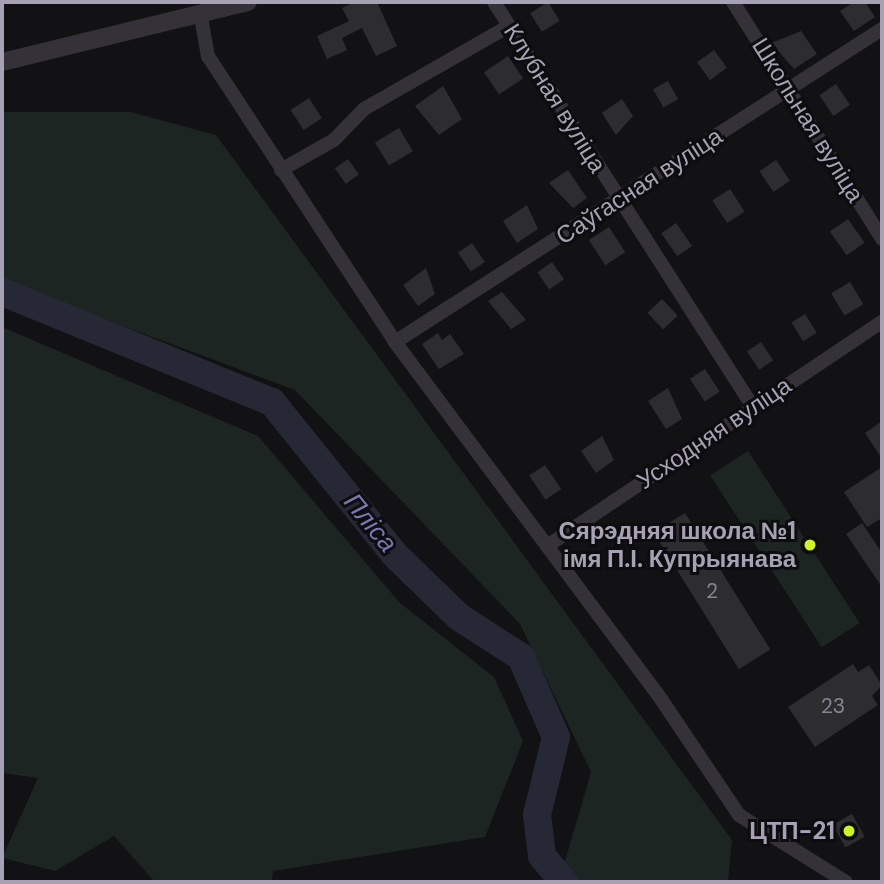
<!DOCTYPE html>
<meta charset="utf-8">
<style>
body{margin:0}
#map{position:relative;width:884px;height:884px;overflow:hidden;background:#121113;font-family:"DM Sans",sans-serif}
div>[style]{position:absolute}
.green>*{inset:0;background:#1d2522;transform-origin:0 0}
.river>*{height:28px;margin:-14px;padding:0 14px;transform-origin:14px;border-radius:14px;background:#272836}
.building>*{inset:0;background:#2d2c2f;transform-origin:0 0}
.minor>*{height:14px;margin:-7px;padding:0 7px;transform-origin:7px;border-radius:7px;background:#343238}
.tertiary>*{height:18px;margin:-9px;padding:0 9px;transform-origin:9px;border-radius:9px;background:#343238}
.dots>*{width:19px;height:19px;translate:-50% -50%;box-sizing:border-box;border:4px solid #0d0c0e;border-radius:50%}
span{translate:-50% -50%;white-space:nowrap;text-align:center;line-height:1.15;-webkit-text-stroke:6px #0d0c0e;paint-order:stroke}
.number-label{font-size:21px;color:#888493}
.number-label span{-webkit-text-stroke-width:0}
.street-label{font-size:24px;color:#a6a2b4}
.poi-label{font-size:24px;color:#a6a2b4;font-weight:700}
.right{translate:-100% -50%;text-align:right}
.water-label{font-size:26px;color:#7878b0;font-style:italic}
.frame{position:absolute;inset:0;border:4px solid #a6a2b4;pointer-events:none}
</style>
<div id="map">
<div class="green">
<div style="clip-path:polygon(2px 112px,131px 112px,216px 135px,732px 840px,728px 882px,559px 882px,591px 772px,520px 624px,295px 390px,2px 281px)"></div>
<div style="clip-path:polygon(2px 327px,258px 436px,400px 603px,494px 677px,523px 741px,485px 837px,273px 871px,272px 882px,155px 882px,114px 836px,55px 871px,2px 858px,38px 778px,2px 773px)"></div>
<div style="left:748px;top:451px;width:205px;height:45px;rotate:57deg"></div>
</div>
<div class="river">
<div style="left:2px;top:292px;width:292px;rotate:22.2deg"></div>
<div style="left:272px;top:402px;width:195px;rotate:51.2deg"></div>
<div style="left:394px;top:554px;width:91px;rotate:44.1deg"></div>
<div style="left:459px;top:617px;width:74px;rotate:32.8deg"></div>
<div style="left:521px;top:657px;width:87px;rotate:66.4deg"></div>
<div style="left:556px;top:737px;width:80px;rotate:103.7deg"></div>
<div style="left:537px;top:815px;width:41px;rotate:83deg"></div>
<div style="left:542px;top:856px;width:34px;rotate:50deg"></div>
</div>
<div class="building">
<div style="clip-path:polygon(354px 2px,377px 2px,397px 46px,376px 56px,362px 28px,342px 38px,347px 50px,327px 59px,317px 36px,349px 21px,342px 8px)"></div>
<div style="left:548px;top:2px;width:22px;height:21px;rotate:58deg"></div>
<div style="clip-path:polygon(854px 2px,865px 2px,875px 17px,854px 31px,840px 11px)"></div>
<div style="clip-path:polygon(801px 31px,817px 54px,794px 69px,771px 43px)"></div>
<div style="left:714px;top:50px;width:22px;height:21px;rotate:54deg"></div>
<div style="left:508px;top:56px;width:27px;height:29px;rotate:56deg"></div>
<div style="left:668px;top:81px;width:21px;height:17px;rotate:61deg"></div>
<div style="left:836px;top:84px;width:25px;height:20px;rotate:56deg"></div>
<div style="clip-path:polygon(443px 86px,462px 119px,439px 135px,415px 106px)"></div>
<div style="left:309px;top:98px;width:24px;height:22px;rotate:57deg"></div>
<div style="clip-path:polygon(622px 99px,633px 116px,616px 135px,602px 113px)"></div>
<div style="left:399px;top:128px;width:27px;height:28px;rotate:59deg"></div>
<div style="left:348px;top:159px;width:19px;height:16px;rotate:55deg"></div>
<div style="left:776px;top:160px;width:25px;height:20px;rotate:56deg"></div>
<div style="clip-path:polygon(568px 170px,587px 198px,573px 208px,549px 183px)"></div>
<div style="left:730px;top:189px;width:27px;height:21px;rotate:57deg"></div>
<div style="clip-path:polygon(527px 205px,538px 229px,517px 243px,503px 221px)"></div>
<div style="left:848px;top:219px;width:29px;height:22px;rotate:55deg"></div>
<div style="left:676px;top:223px;width:28px;height:18px;rotate:55deg"></div>
<div style="left:609px;top:227px;width:30px;height:24px;rotate:57deg"></div>
<div style="left:472px;top:243px;width:23px;height:17px;rotate:56deg"></div>
<div style="left:552px;top:262px;width:21px;height:18px;rotate:55deg"></div>
<div style="clip-path:polygon(426px 268px,435px 294px,418px 306px,403px 285px)"></div>
<div style="left:850px;top:282px;width:26px;height:22px;rotate:59deg"></div>
<div style="clip-path:polygon(502px 292px,526px 320px,511px 329px,488px 301px)"></div>
<div style="left:662px;top:299px;width:23px;height:20px;rotate:47deg"></div>
<div style="left:805px;top:314px;width:22px;height:16px;rotate:58deg"></div>
<div style="clip-path:polygon(438px 333px,442px 340px,450px 334px,464px 354px,439px 369px,422px 344px)"></div>
<div style="left:761px;top:342px;width:22px;height:17px;rotate:56deg"></div>
<div style="left:705px;top:369px;width:27px;height:18px;rotate:57deg"></div>
<div style="clip-path:polygon(668px 388px,682px 419px,666px 429px,648px 401px)"></div>
<div style="clip-path:polygon(882px 421px,882px 459px,865px 433px)"></div>
<div style="clip-path:polygon(602px 436px,614px 460px,596px 473px,581px 451px)"></div>
<div style="left:545px;top:465px;width:29px;height:19px;rotate:56deg"></div>
<div style="clip-path:polygon(882px 467px,882px 518px,867px 527px,844px 492px)"></div>
<div style="left:685px;top:513px;width:161px;height:37px;rotate:58deg"></div>
<div style="clip-path:polygon(862px 523px,882px 553px,882px 587px,846px 534px)"></div>
<div style="clip-path:polygon(853px 664px,858px 672px,869px 665px,882px 685px,872px 696px,878px 705px,815px 747px,788px 707px)"></div>
<div style="left:852px;top:814px;width:26px;height:22px;rotate:61deg"></div>
</div>
<div class="minor">
<div style="left:494px;top:2px;width:479px;rotate:57.4deg"></div>
<div style="left:733px;top:2px;width:280px;rotate:57.8deg"></div>
<div style="left:201px;top:17px;width:40px;rotate:80deg"></div>
<div style="left:208px;top:56px;width:342px;rotate:56.8deg"></div>
<div style="left:395px;top:342px;width:445px;rotate:53.3deg"></div>
<div style="left:661px;top:699px;width:140px;rotate:56.1deg"></div>
<div style="left:739px;top:815px;width:126px;rotate:32.1deg"></div>
<div style="left:281px;top:170px;width:61px;rotate:-29.5deg"></div>
<div style="left:334px;top:140px;width:43px;rotate:-45.9deg"></div>
<div style="left:364px;top:109px;width:167px;rotate:-29.8deg"></div>
<div style="left:395px;top:342px;width:579px;rotate:-32.73deg"></div>
<div style="left:547px;top:546px;width:403px;rotate:-33.8deg"></div>
</div>
<div class="tertiary">
<div style="left:2px;top:62px;width:253px;rotate:-13.7deg"></div>
</div>
<div class="dots">
<div style="left:810px;top:545px;background:#ccf428"></div>
<div style="left:849px;top:831px;background:#ccf428"></div>
</div>
<div class="number-label">
<span style="left:712px;top:591px">2</span>
<span style="left:833px;top:706px">23</span>
</div>
<div class="street-label">
<span style="left:555px;top:98px;rotate:58deg">Клубная вуліца</span>
<span style="left:808px;top:120px;rotate:58deg">Школьная вуліца</span>
<span style="left:639px;top:186px;rotate:-33deg">Саўгасная вуліца</span>
<span style="left:714px;top:433px;rotate:-34deg">Усходняя вуліца</span>
</div>
<div class="poi-label">
<span class="right" style="left:796px;top:545px">Сярэдняя школа №1<br>імя П.І. Купрыянава</span>
<span class="right" style="left:835px;top:831px">ЦТП-21</span>
</div>
<div class="water-label">
<span style="left:370px;top:523px;rotate:51deg">Пліса</span>
</div>
<div class="frame"></div>
</div>
